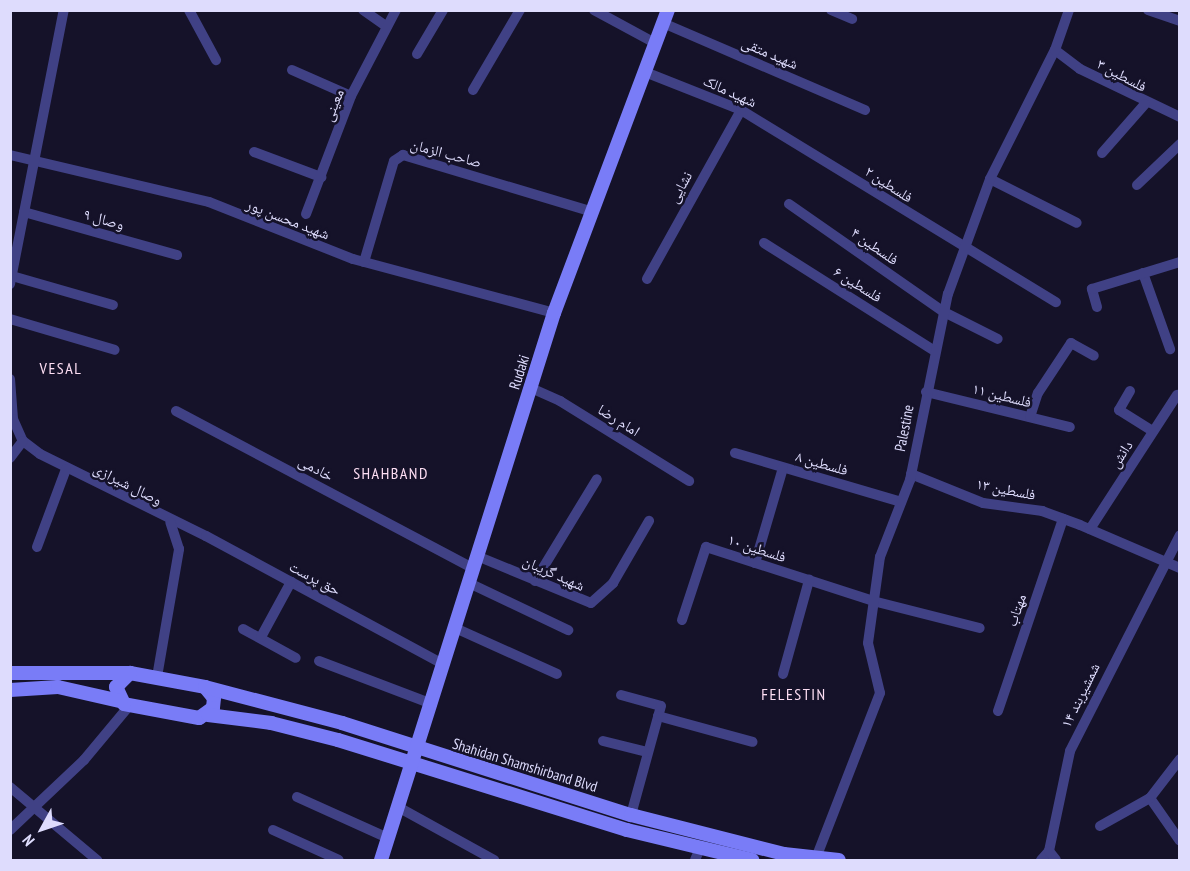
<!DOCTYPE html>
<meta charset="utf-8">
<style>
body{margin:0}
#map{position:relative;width:1190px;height:871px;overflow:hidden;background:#151229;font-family:"PT Sans Narrow","Noto Naskh Arabic",sans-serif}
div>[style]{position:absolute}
.minor>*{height:10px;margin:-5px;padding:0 5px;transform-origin:5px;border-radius:5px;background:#404185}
.secondary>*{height:14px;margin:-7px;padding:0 7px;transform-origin:7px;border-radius:7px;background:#797cf7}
span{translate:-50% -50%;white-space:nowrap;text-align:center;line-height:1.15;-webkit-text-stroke:5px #151229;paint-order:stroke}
.street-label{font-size:15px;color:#dedcfd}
.neighbourhood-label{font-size:16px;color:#fddef3;letter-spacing:1.5px}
.frame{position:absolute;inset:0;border:12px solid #dedcfd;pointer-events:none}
.north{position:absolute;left:12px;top:799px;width:60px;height:60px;-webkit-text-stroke:4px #151229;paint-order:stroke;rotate:230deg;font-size:16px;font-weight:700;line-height:24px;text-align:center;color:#dedcfd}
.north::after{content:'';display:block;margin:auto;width:21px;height:27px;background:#dedcfd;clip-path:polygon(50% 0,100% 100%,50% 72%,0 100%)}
</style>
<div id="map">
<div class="minor">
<div style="left:189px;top:10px;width:57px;rotate:61.6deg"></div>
<div style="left:363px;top:10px;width:29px;rotate:35deg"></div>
<div style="left:594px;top:10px;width:69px;rotate:28.4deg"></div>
<div style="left:831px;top:10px;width:23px;rotate:23deg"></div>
<div style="left:1148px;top:10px;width:34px;rotate:19deg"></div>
<div style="left:663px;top:23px;width:220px;rotate:23.3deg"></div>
<div style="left:1055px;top:50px;width:31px;rotate:37deg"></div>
<div style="left:1080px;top:69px;width:111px;rotate:25.6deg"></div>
<div style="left:417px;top:54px;width:51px;rotate:-59.4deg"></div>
<div style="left:292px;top:70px;width:64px;rotate:23.8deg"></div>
<div style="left:645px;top:72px;width:103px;rotate:21.6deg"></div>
<div style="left:741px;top:110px;width:369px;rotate:31.4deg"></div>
<div style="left:473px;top:90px;width:93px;rotate:-59.6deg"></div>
<div style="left:254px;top:152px;width:72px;rotate:20.5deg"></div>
<div style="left:1102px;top:153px;width:65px;rotate:-48.7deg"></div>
<div style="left:10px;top:155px;width:204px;rotate:13.3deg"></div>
<div style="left:209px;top:202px;width:155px;rotate:21.6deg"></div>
<div style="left:353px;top:259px;width:208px;rotate:15deg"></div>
<div style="left:990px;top:179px;width:97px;rotate:26.8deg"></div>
<div style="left:1137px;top:185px;width:59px;rotate:-43.6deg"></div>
<div style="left:789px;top:204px;width:189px;rotate:34.9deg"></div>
<div style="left:944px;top:312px;width:60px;rotate:26.6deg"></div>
<div style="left:24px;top:212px;width:159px;rotate:15.7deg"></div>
<div style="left:306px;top:214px;width:126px;rotate:-69.1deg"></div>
<div style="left:351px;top:96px;width:97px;rotate:-62.4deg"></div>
<div style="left:764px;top:243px;width:202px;rotate:32.3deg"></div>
<div style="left:364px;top:262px;width:105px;rotate:-73.5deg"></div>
<div style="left:394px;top:161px;width:11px;rotate:-34deg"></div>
<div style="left:403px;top:155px;width:198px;rotate:16.7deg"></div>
<div style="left:1143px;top:273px;width:81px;rotate:70.4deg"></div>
<div style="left:12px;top:276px;width:105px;rotate:16deg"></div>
<div style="left:647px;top:279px;width:193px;rotate:-60.9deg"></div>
<div style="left:10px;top:284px;width:279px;rotate:-78.9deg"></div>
<div style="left:1097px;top:307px;width:19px;rotate:-106deg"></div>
<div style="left:1092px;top:289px;width:92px;rotate:-17.1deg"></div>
<div style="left:10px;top:319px;width:109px;rotate:16.4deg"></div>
<div style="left:10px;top:379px;width:40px;rotate:85.7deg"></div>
<div style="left:13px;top:419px;width:24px;rotate:66deg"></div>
<div style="left:23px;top:441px;width:21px;rotate:37deg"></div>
<div style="left:40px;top:454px;width:185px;rotate:26.3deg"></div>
<div style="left:206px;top:536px;width:269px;rotate:28.4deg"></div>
<div style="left:531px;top:388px;width:32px;rotate:24deg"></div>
<div style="left:560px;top:401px;width:152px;rotate:31.8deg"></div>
<div style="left:1130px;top:391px;width:22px;rotate:120deg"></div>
<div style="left:1119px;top:410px;width:40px;rotate:32deg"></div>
<div style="left:926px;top:392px;width:148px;rotate:13.7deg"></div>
<div style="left:176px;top:411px;width:336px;rotate:27.9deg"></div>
<div style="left:1030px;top:417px;width:25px;rotate:-72deg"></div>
<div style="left:1038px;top:393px;width:60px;rotate:-56.6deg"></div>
<div style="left:1071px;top:343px;width:26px;rotate:29deg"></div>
<div style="left:735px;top:453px;width:173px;rotate:16.4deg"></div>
<div style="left:10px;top:458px;width:21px;rotate:-53deg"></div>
<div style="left:911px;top:474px;width:78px;rotate:21.9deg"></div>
<div style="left:983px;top:503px;width:60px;rotate:7.7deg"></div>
<div style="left:1042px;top:511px;width:40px;rotate:20.2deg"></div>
<div style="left:1080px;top:525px;width:109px;rotate:23.3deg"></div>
<div style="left:1090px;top:529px;width:160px;rotate:-57deg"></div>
<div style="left:37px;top:547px;width:83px;rotate:-69.6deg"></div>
<div style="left:477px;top:556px;width:123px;rotate:22.4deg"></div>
<div style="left:591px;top:603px;width:30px;rotate:-42deg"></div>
<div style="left:613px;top:583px;width:72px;rotate:-59.9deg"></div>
<div style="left:755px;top:563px;width:99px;rotate:-73.6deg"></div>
<div style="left:535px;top:581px;width:119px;rotate:-58.7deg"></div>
<div style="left:469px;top:583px;width:110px;rotate:25.4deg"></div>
<div style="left:682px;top:620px;width:77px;rotate:-71.8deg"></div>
<div style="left:706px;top:547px;width:176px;rotate:17.9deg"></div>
<div style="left:873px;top:601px;width:110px;rotate:14.2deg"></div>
<div style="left:453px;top:627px;width:114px;rotate:24.3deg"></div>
<div style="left:243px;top:629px;width:60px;rotate:28.7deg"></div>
<div style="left:261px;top:637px;width:63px;rotate:-61.4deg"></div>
<div style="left:319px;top:661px;width:121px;rotate:20.8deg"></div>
<div style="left:783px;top:674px;width:98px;rotate:-74.5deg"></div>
<div style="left:157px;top:677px;width:130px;rotate:-80.2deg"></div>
<div style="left:179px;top:549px;width:28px;rotate:-108deg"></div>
<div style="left:621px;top:695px;width:41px;rotate:15.4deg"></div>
<div style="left:661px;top:706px;width:113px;rotate:105.4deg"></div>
<div style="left:998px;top:711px;width:203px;rotate:-71.3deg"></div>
<div style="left:658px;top:716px;width:98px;rotate:15.3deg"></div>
<div style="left:603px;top:741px;width:45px;rotate:14deg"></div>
<div style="left:10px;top:787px;width:114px;rotate:40deg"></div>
<div style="left:297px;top:797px;width:100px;rotate:24.3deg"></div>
<div style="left:1150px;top:798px;width:52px;rotate:55.1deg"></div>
<div style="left:398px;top:807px;width:110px;rotate:28.9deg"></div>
<div style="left:1100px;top:826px;width:57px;rotate:-29.2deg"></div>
<div style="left:1150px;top:798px;width:49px;rotate:-52.4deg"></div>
<div style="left:10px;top:830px;width:102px;rotate:-43.4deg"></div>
<div style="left:84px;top:760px;width:70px;rotate:-50.2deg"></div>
<div style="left:273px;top:830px;width:72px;rotate:24.4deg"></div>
<div style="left:1049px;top:851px;width:102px;rotate:-78.1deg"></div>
<div style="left:1070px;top:751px;width:242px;rotate:-63deg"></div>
<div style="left:816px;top:858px;width:177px;rotate:-68.8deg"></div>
<div style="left:880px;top:693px;width:51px;rotate:-103.5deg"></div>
<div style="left:868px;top:643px;width:87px;rotate:-82.1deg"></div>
<div style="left:880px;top:557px;width:83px;rotate:-68.7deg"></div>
<div style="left:910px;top:480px;width:190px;rotate:-78.5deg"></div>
<div style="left:948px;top:294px;width:122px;rotate:-69.9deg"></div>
<div style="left:990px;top:179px;width:144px;rotate:-63.3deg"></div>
<div style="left:1055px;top:50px;width:42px;rotate:-70.7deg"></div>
<div style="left:695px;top:860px;width:13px;rotate:-67deg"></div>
<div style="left:1041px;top:860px;width:12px;rotate:-48deg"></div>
<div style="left:1049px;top:851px;width:11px;rotate:52deg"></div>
</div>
<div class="secondary">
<div style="left:10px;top:673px;width:120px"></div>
<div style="left:130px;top:673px;width:76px;rotate:10.6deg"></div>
<div style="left:205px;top:687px;width:14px;rotate:51deg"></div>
<div style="left:214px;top:698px;width:10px;rotate:96deg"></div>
<div style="left:213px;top:708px;width:17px;rotate:144deg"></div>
<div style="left:199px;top:718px;width:76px;rotate:-169.4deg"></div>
<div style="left:124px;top:704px;width:19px;rotate:-115deg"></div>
<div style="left:116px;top:687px;width:20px;rotate:-45deg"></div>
<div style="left:205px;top:687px;width:142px;rotate:14.7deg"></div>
<div style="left:342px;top:723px;width:303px;rotate:17.7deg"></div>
<div style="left:631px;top:815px;width:158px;rotate:14.3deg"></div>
<div style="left:784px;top:854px;width:55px;rotate:6.2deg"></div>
<div style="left:10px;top:690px;width:48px;rotate:-3.6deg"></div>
<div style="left:58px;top:687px;width:64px;rotate:12.7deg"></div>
<div style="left:208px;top:715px;width:64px;rotate:7.2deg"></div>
<div style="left:271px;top:723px;width:69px;rotate:14.2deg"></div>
<div style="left:338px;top:740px;width:303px;rotate:17.3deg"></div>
<div style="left:627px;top:830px;width:129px;rotate:13.5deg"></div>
<div style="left:381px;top:860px;width:574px;rotate:-72.45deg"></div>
<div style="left:554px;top:313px;width:324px;rotate:-69.4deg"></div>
</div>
<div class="street-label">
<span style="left:770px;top:53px;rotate:23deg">شهید متقی</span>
<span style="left:1122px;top:75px;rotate:28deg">فلسطین ۳</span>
<span style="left:730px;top:91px;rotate:24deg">شهید مالک</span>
<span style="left:333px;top:105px;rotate:-68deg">معینی</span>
<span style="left:446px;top:153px;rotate:15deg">صاحب الزمان</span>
<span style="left:889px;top:184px;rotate:33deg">فلسطین ۲</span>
<span style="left:680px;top:187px;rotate:-61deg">نشایی</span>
<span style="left:104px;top:219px;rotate:16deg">وصال ۹</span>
<span style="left:288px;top:219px;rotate:21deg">شهید محسن پور</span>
<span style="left:875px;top:246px;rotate:35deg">فلسطین ۴</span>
<span style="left:858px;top:284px;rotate:32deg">فلسطین ۶</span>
<span style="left:519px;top:372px;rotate:-72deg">Rudaki</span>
<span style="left:1002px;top:395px;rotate:14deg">فلسطین ۱۱</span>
<span style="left:619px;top:420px;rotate:32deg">امام رضا</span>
<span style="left:904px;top:428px;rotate:-79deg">Palestine</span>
<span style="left:1121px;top:454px;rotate:-57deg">دانش</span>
<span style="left:822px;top:463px;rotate:16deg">فلسطین ۸</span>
<span style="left:316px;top:468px;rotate:28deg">خادمی</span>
<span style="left:128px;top:484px;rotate:27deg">وصال شیرازی</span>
<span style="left:1006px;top:489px;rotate:11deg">فلسطین ۱۳</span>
<span style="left:757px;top:548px;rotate:18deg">فلسطین ۱۰</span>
<span style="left:554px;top:573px;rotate:24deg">شهید گریبان</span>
<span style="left:315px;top:578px;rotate:28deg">حق پرست</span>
<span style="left:1016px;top:610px;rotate:-71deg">مهتاب</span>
<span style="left:1080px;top:695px;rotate:-64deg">شمشیربند ۱۴</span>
<span style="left:525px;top:765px;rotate:17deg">Shahidan Shamshirband Blvd</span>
</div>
<div class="neighbourhood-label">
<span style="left:61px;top:368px">VESAL</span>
<span style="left:391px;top:473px">SHAHBAND</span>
<span style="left:794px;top:694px">FELESTIN</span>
</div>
<div class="frame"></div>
<div class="north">N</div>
</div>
